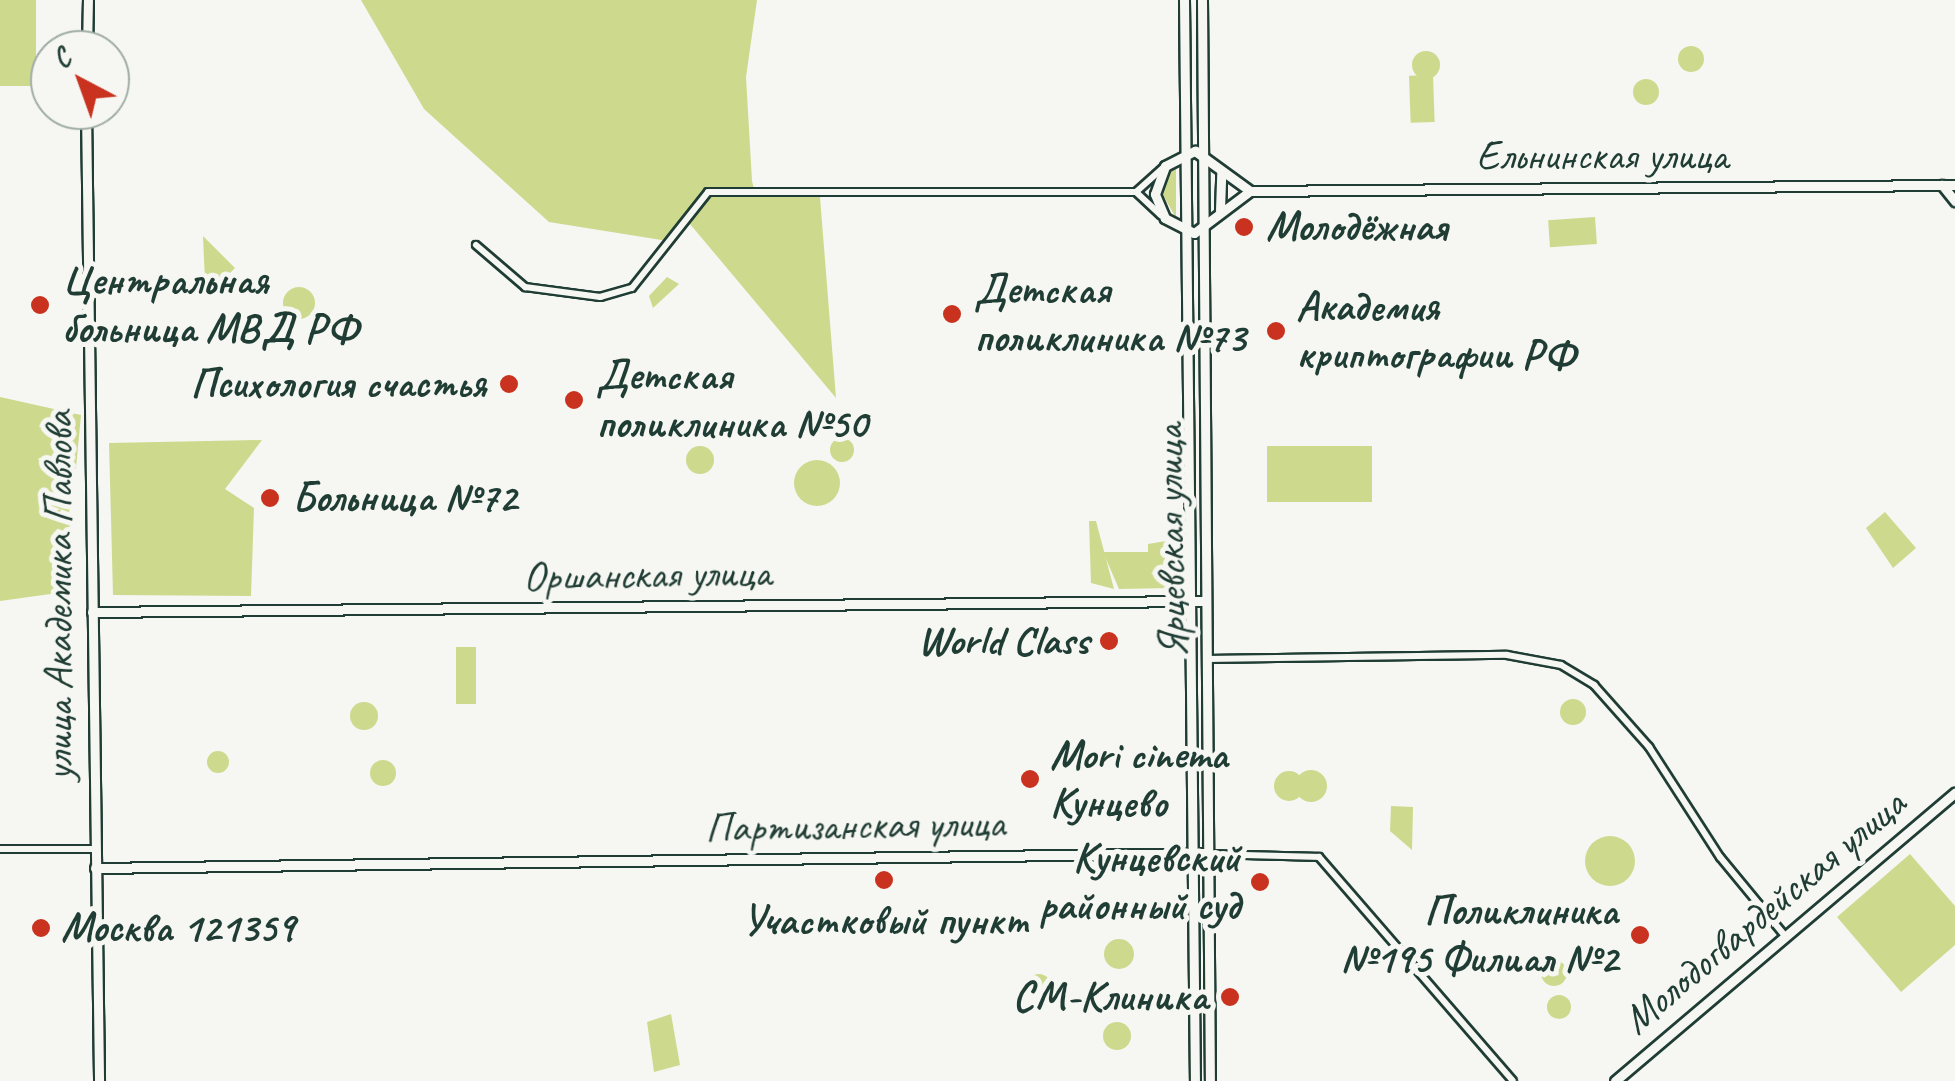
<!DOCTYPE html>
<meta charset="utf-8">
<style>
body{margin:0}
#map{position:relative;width:1955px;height:1081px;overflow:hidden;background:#f6f6f2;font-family:Caveat,sans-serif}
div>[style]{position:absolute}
.green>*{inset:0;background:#cdda8e;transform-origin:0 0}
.round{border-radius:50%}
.roads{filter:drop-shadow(2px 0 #1f3d34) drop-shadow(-2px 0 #1f3d34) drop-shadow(0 2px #1f3d34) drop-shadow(0 -2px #1f3d34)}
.street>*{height:6px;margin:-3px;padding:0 3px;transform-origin:3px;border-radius:3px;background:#f6f6f2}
.secondary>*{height:9px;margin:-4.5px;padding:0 4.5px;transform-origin:4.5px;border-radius:4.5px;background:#f6f6f2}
.dots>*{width:28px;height:28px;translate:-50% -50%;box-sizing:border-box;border:5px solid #f6f6f2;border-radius:50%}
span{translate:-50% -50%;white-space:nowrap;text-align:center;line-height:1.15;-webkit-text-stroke:10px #f6f6f2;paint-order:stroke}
.street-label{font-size:42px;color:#1f3d34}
.poi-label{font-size:42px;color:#1f3d34;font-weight:700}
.left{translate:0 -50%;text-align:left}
.right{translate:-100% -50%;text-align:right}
.north{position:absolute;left:30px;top:30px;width:100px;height:100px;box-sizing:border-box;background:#f6f6f2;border:2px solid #a0aca6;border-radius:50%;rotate:319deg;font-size:28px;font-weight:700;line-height:40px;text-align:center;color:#1f3d34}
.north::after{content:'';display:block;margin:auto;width:35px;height:45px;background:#c8321e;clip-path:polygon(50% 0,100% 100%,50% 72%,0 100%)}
</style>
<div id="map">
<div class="green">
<div style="left:0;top:0;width:36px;height:86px"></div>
<div style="clip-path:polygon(361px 0,757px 0,746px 77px,752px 181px,756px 197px,820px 197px,836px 398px,690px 224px,674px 242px,549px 222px,424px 109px)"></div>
<div class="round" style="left:1678px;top:46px;width:26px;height:26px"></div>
<div class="round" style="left:1412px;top:51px;width:28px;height:28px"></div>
<div style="left:1433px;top:75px;width:47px;height:24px;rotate:88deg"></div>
<div class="round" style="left:1633px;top:79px;width:26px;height:26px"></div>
<div style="clip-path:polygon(1176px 166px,1176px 218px,1159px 188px)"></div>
<div style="left:1595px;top:217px;width:27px;height:47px;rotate:86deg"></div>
<div style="clip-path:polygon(203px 236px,235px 268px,222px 281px,205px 281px)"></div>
<div style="clip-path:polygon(667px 277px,679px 284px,653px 308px,649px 296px)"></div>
<div class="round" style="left:283px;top:287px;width:32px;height:32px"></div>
<div style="clip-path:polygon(0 397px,81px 415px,76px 468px,68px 474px,72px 591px,0 601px)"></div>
<div class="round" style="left:830px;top:438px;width:24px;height:24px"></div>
<div style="clip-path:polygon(262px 440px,225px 489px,254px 508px,251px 596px,113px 595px,109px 443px)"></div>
<div class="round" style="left:686px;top:446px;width:28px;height:28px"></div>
<div style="left:1372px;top:446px;width:56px;height:105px;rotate:90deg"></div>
<div class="round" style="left:794px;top:460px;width:46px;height:46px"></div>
<div style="clip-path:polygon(1885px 512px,1916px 548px,1893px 568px,1866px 528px)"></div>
<div style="clip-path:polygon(1089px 521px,1096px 521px,1114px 589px,1091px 583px)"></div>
<div style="clip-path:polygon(1172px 540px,1163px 566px,1171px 588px,1119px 589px,1103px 552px,1148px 552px,1148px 544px)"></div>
<div style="left:456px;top:647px;width:20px;height:57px"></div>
<div class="round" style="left:1560px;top:699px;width:26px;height:26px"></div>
<div class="round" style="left:350px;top:702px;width:28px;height:28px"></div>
<div class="round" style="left:207px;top:751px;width:22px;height:22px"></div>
<div class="round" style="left:370px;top:760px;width:26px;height:26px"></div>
<div class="round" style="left:1295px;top:770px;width:32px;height:32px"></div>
<div class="round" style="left:1274px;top:771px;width:30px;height:30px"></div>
<div style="clip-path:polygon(1391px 806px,1413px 807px,1412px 850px,1390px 831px)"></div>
<div class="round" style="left:1585px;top:836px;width:50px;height:50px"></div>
<div style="clip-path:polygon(1910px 854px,1955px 906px,1955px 945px,1901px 992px,1837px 917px)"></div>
<div class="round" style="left:1104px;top:939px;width:30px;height:30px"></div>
<div class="round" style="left:1541px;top:960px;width:26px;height:26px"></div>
<div class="round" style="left:1027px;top:974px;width:24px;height:24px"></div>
<div class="round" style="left:1547px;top:995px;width:24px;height:24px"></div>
<div style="clip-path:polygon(671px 1014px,680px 1065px,654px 1072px,647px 1022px)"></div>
<div class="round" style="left:1103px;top:1022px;width:28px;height:28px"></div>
</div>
<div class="roads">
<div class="street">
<div style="left:1136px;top:192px;width:34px;rotate:43deg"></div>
<div style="left:1136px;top:192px;width:39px;rotate:-42deg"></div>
<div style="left:476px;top:245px;width:65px;rotate:40.6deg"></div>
<div style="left:525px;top:287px;width:76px;rotate:7.6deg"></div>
<div style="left:600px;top:297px;width:33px;rotate:-16deg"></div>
<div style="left:632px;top:288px;width:122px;rotate:-51.6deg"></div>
<div style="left:708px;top:192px;width:428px"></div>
<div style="left:1206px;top:659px;width:301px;rotate:-0.8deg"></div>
<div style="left:1507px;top:655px;width:55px;rotate:10.5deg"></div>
<div style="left:1561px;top:665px;width:39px;rotate:31deg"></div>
<div style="left:1594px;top:685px;width:83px;rotate:48.4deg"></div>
<div style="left:1649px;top:747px;width:131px;rotate:57.2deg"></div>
<div style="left:1720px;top:857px;width:104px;rotate:50.5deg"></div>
<div style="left:0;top:849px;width:93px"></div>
<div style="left:1208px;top:854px;width:111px;rotate:1.5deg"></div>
<div style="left:1319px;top:857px;width:296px;rotate:49.1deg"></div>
</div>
<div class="secondary">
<div style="left:1184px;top:0;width:1081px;rotate:89.42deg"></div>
<div style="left:1202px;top:0;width:1081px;rotate:89.58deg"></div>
<div style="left:87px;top:50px;width:50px;rotate:-88.9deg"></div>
<div style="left:86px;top:110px;width:971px;rotate:89.23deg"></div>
<div style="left:1942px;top:185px;width:21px;rotate:51deg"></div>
<div style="left:1250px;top:191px;width:70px;rotate:143.1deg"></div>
<div style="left:1194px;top:233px;width:33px;rotate:-153deg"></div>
<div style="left:1165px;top:218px;width:26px;rotate:-113deg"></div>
<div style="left:1155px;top:194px;width:30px;rotate:-70deg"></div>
<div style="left:1165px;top:166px;width:34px;rotate:-27deg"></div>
<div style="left:1195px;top:151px;width:68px;rotate:36deg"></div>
<div style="left:1250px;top:191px;width:705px;rotate:-0.49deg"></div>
<div style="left:1220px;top:210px;width:38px;rotate:-88deg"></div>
<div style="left:92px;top:612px;width:1112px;rotate:-0.57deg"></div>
<div style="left:95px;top:868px;width:1112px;rotate:-0.77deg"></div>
<div style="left:1615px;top:1081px;width:446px;rotate:-40.3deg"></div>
</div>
</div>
<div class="dots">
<div style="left:1244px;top:227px;background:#c8321e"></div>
<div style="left:40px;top:305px;background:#c8321e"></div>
<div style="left:952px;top:314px;background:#c8321e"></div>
<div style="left:1276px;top:331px;background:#c8321e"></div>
<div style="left:509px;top:384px;background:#c8321e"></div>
<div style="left:574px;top:400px;background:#c8321e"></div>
<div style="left:270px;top:498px;background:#c8321e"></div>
<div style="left:1109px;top:641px;background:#c8321e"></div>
<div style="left:1030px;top:779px;background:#c8321e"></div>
<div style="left:884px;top:880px;background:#c8321e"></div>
<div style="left:1260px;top:882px;background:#c8321e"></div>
<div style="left:41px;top:928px;background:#c8321e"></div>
<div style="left:1640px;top:935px;background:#c8321e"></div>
<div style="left:1230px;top:997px;background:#c8321e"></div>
</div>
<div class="street-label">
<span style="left:1602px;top:156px">Ельнинская улица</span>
<span style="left:1171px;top:541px;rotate:-91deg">Ярцевская улица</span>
<span style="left:647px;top:575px;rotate:-1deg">Оршанская улица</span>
<span style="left:59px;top:596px;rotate:-90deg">улица Академика Павлова</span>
<span style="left:855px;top:826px;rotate:-1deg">Партизанская улица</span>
<span style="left:1764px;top:912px;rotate:-40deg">Молодогвардейская улица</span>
</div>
<div class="poi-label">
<span class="left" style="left:1266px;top:227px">Молодёжная</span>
<span class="left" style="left:62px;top:305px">Центральная<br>больница МВД РФ</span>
<span class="left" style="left:974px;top:314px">Детская<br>поликлиника №73</span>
<span class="left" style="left:1296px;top:331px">Академия<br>криптографии РФ</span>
<span class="left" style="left:596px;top:400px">Детская<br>поликлиника №50</span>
<span class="right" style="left:486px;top:384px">Психология счастья</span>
<span class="left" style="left:292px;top:498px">Больница №72</span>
<span class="right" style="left:1089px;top:641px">World Class</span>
<span class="left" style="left:1050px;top:779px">Mori cinema<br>Кунцево</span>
<span class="right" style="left:1240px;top:882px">Кунцевский<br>районный суд</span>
<span class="right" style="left:1618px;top:935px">Поликлиника<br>№195 Филиал №2</span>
<span style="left:884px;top:921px">Участковый пункт</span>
<span class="left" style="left:61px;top:928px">Москва 121359</span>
<span class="right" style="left:1208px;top:997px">СМ-Клиника</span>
</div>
<div class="north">С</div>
</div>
